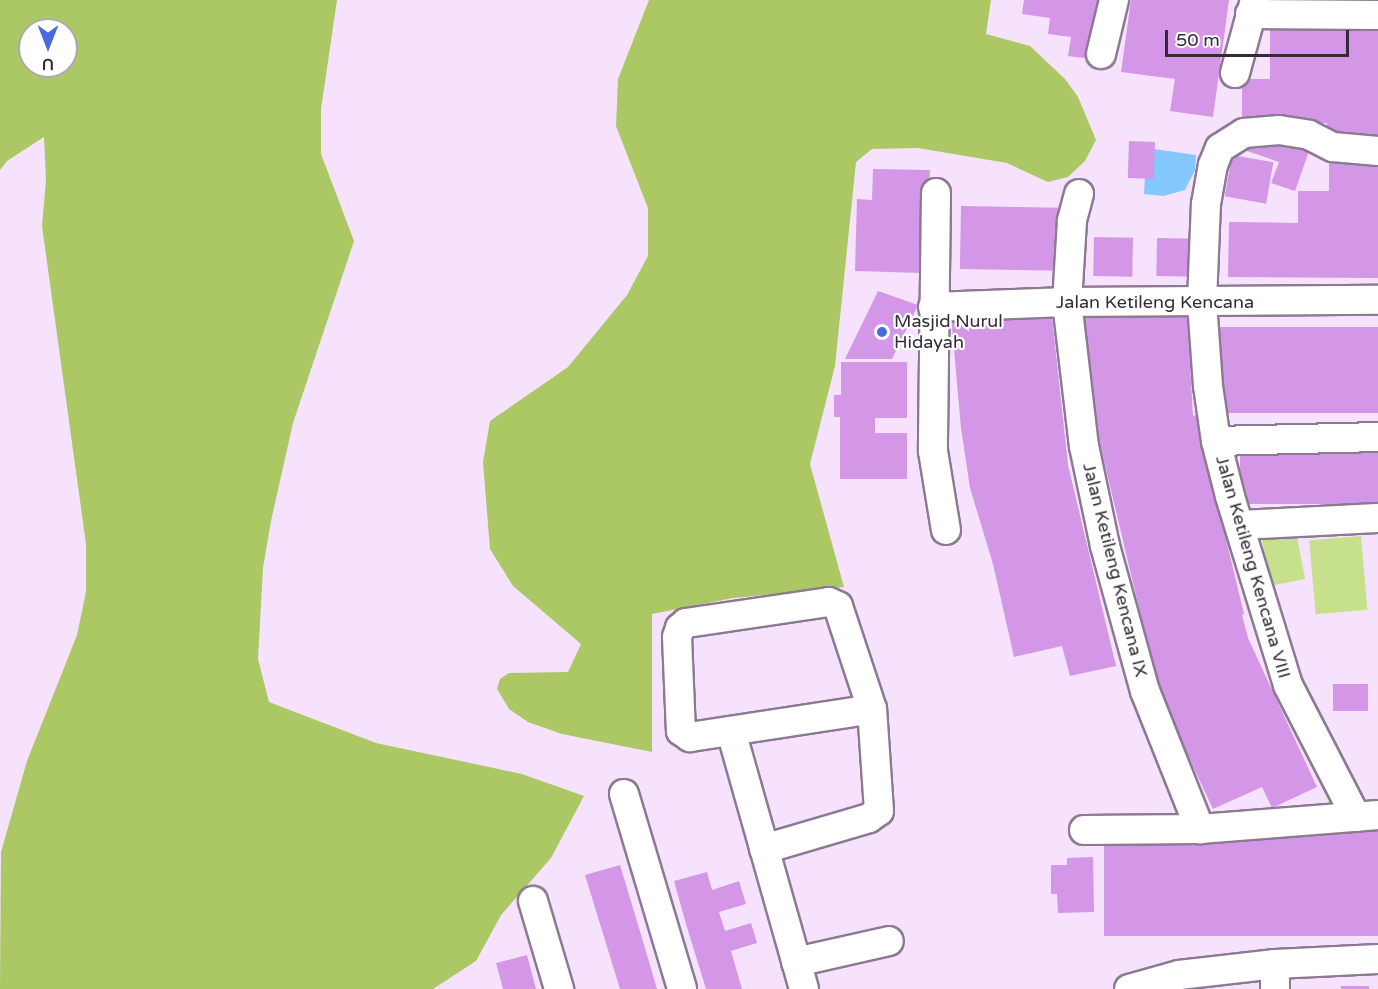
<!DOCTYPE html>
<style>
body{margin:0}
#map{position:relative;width:1378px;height:989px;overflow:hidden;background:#f7e2fd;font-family:"Varela Round",sans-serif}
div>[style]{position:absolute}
.green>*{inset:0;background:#c6e08b;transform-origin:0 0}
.forest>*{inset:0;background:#abc865}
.water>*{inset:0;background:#83c8fe}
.building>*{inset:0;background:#d496e6;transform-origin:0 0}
.roads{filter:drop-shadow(2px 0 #8c7992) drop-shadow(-2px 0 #8c7992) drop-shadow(0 2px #8c7992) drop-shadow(0 -2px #8c7992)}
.minor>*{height:28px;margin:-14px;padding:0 14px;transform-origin:14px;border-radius:14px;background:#fff}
.dots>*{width:16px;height:16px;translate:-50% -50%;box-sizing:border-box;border:3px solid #fff;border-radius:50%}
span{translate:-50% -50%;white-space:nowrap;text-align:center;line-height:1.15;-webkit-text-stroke:4.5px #fff;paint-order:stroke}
.street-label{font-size:18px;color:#332b35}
.poi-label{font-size:18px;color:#332b35}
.left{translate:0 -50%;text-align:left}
.north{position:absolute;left:18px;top:18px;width:60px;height:60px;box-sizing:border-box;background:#fff;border:2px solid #adaaae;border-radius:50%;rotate:180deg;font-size:16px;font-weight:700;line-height:24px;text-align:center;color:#332b35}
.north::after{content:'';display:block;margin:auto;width:21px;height:27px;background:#476bde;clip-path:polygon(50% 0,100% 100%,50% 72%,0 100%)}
.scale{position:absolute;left:1165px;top:30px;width:184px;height:27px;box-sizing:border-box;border:3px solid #332b35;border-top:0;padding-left:8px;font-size:18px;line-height:21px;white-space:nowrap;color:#332b35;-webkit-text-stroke:4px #fff;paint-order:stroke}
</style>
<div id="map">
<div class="green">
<div style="left:1296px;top:532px;width:48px;height:35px;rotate:79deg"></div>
<div style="left:1361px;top:536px;width:74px;height:52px;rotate:85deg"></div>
</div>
<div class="forest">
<div style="clip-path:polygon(evenodd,0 0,337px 0,321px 109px,321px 154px,354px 241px,293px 423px,271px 521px,263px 568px,258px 659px,269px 702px,376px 743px,522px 774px,584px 796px,551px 858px,501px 915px,476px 961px,433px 989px,0 989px,1px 852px,27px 761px,77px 635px,86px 592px,86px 544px,42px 226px,46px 180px,44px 137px,7px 161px,0 170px,0 0,30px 30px,66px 30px,66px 66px,30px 66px,30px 30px)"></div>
<div style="clip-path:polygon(649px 0,991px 0,986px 34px,1030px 46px,1065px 79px,1078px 97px,1096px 140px,1085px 161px,1068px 177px,1048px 182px,1007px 163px,918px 148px,872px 149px,856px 162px,835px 366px,810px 464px,844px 587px,733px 598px,652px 614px,652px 752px,562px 734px,528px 722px,509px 709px,497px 689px,500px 679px,509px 673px,568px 672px,581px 644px,513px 586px,490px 549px,483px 462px,490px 421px,568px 367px,627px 295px,648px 256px,648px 208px,616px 126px,618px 79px)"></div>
</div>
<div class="water">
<div style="clip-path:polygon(1154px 149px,1196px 155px,1195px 170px,1185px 190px,1163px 196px,1144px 194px,1145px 178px)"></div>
</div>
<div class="building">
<div style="clip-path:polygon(1024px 0,1099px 0,1092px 59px,1068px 56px,1071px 37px,1048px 34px,1050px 18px,1022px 14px)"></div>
<div style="clip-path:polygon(1131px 0,1229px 0,1213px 117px,1170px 111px,1175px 79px,1121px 72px)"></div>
<div style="clip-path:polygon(1270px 26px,1378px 27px,1378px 139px,1327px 138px,1327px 123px,1272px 122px,1272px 118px,1242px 117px,1242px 79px,1270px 79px)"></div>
<div style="clip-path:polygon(1309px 138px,1308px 154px,1295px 191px,1271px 183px,1279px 162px,1244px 150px,1248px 139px)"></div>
<div style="left:1129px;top:141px;width:26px;height:37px;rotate:2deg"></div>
<div style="left:1232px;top:155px;width:42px;height:42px;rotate:10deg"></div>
<div style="clip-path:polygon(1329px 160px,1378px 161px,1378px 278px,1228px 277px,1229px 222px,1298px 223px,1298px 191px,1329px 191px)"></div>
<div style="clip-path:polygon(873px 169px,930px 170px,929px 183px,925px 183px,922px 273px,855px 271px,857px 199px,872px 200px)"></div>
<div style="left:961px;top:206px;width:99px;height:63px;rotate:1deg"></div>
<div style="left:1094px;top:237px;width:39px;height:39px;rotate:1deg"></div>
<div style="left:1157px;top:238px;width:39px;height:38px;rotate:1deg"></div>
<div style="clip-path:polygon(878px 291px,918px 305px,892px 359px,845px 359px)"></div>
<div style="clip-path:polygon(1187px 311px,1193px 416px,1196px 415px,1211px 477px,1244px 614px,1242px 615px,1248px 638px,1317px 787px,1272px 808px,1262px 787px,1213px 809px,1153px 681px,1156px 680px,1088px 393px,1084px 315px)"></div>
<div style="clip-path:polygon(1004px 312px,1005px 320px,1052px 316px,1068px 465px,1116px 666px,1070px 676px,1062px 646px,1014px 657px,993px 564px,970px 488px,961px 428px,951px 316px)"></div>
<div style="left:1220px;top:327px;width:158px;height:86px"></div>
<div style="clip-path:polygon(841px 362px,907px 362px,907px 418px,875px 418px,875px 433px,907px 433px,907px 479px,840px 479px,840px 417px,834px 417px,834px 395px,841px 395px)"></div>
<div style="left:1240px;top:448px;width:138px;height:56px"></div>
<div style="left:1333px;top:684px;width:35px;height:27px"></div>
<div style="left:1378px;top:825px;width:111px;height:274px;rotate:90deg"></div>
<div style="clip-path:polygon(1093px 857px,1094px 912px,1058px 913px,1057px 894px,1051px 894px,1051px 865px,1067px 865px,1067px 858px)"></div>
<div style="clip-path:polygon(620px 865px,639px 928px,657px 989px,620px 989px,585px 875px)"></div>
<div style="clip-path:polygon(707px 872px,712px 890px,739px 881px,746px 904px,719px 912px,725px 931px,751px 923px,757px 943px,731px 951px,742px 989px,706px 989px,686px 924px,674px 881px)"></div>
<div style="clip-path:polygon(527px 955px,536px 989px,503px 989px,496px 963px)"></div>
<div style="left:1341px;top:986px;width:28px;height:3px"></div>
</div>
<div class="roads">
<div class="minor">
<div style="left:1250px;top:14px;width:128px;rotate:0.4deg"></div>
<div style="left:1101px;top:54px;width:56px;rotate:-76.5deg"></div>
<div style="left:1235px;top:73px;width:76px;rotate:-74.7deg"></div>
<div style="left:936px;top:193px;width:258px;rotate:90.7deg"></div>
<div style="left:933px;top:451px;width:80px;rotate:80.7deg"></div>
<div style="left:1079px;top:194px;width:28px;rotate:105deg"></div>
<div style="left:1072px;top:221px;width:81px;rotate:93.5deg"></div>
<div style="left:1067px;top:302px;width:145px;rotate:83.3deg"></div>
<div style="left:1084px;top:446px;width:102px;rotate:78.1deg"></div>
<div style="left:1105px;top:546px;width:150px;rotate:74.6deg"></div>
<div style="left:1145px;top:691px;width:149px;rotate:68.3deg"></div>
<div style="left:933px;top:307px;width:134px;rotate:-2.1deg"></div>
<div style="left:1067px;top:302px;width:311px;rotate:-0.4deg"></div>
<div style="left:1216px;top:441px;width:162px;rotate:-1.4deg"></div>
<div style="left:1240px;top:525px;width:138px;rotate:-2.9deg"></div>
<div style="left:731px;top:731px;width:268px;rotate:74.2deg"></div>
<div style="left:624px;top:794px;width:203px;rotate:73.4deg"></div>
<div style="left:1356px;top:817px;width:148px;rotate:-117.3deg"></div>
<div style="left:1288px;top:685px;width:198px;rotate:-107.1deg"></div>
<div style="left:1230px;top:496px;width:57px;rotate:-104.3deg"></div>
<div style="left:1216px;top:441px;width:56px;rotate:-98.3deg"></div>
<div style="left:1208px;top:386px;width:84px;rotate:-94.1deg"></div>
<div style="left:1202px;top:302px;width:98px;rotate:-87.7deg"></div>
<div style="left:1206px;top:204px;width:40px;rotate:-80deg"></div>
<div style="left:1213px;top:165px;width:18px;rotate:-68deg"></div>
<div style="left:1220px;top:148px;width:28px;rotate:-32deg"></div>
<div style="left:1244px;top:133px;width:35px;rotate:-5deg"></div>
<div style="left:1279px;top:130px;width:30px;rotate:9deg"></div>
<div style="left:1309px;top:135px;width:27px;rotate:27deg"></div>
<div style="left:1333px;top:147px;width:45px;rotate:5.1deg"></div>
<div style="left:1084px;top:830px;width:116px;rotate:-0.5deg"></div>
<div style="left:1200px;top:829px;width:179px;rotate:-4.5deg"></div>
<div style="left:764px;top:849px;width:109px;rotate:-16.4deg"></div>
<div style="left:869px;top:818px;width:12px;rotate:-35deg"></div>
<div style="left:879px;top:811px;width:102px;rotate:-93.9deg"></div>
<div style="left:872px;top:709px;width:108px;rotate:-108.3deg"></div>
<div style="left:838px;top:606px;width:10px;rotate:-156deg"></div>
<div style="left:829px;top:602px;width:145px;rotate:171.6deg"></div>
<div style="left:686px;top:623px;width:8px;rotate:140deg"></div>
<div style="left:680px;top:628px;width:9px;rotate:108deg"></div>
<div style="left:677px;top:637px;width:94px;rotate:87.6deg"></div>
<div style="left:681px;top:731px;width:11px;rotate:34deg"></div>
<div style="left:690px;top:737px;width:184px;rotate:-8.7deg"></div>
<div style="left:533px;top:901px;width:92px;rotate:73.5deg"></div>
<div style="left:796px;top:962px;width:95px;rotate:-12.7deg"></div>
<div style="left:1275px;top:964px;width:25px;rotate:90deg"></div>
<div style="left:1129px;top:989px;width:52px;rotate:-15.6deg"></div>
<div style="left:1179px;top:975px;width:97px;rotate:-6.5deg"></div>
<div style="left:1275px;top:964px;width:103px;rotate:-2.8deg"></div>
</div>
</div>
<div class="dots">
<div style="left:882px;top:332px;background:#476bde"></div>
</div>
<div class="street-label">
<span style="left:1155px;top:302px">Jalan Ketileng Kencana</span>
<span style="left:1253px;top:567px;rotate:74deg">Jalan Ketileng Kencana VIII</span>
<span style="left:1115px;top:570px;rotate:76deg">Jalan Ketileng Kencana IX</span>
</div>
<div class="poi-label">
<span class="left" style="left:894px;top:332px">Masjid Nurul<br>Hidayah</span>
</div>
<div class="north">U</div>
<div class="scale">50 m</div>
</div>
